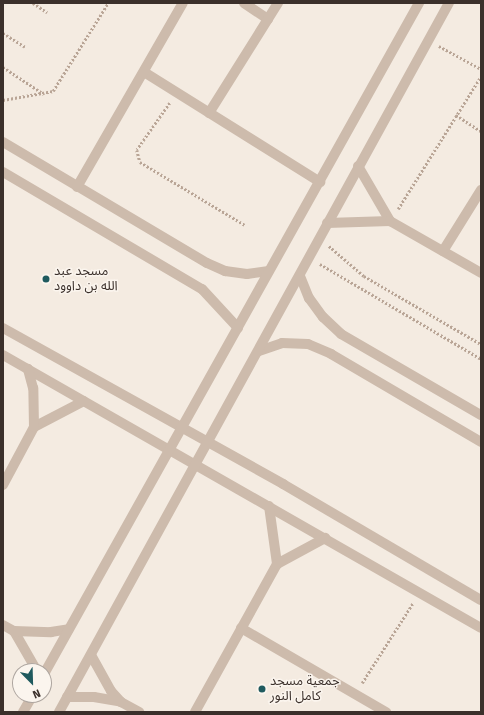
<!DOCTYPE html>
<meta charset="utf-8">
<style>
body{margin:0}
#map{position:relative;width:484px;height:715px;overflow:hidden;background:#f4ebe1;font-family:"Fira Sans","Noto Sans Arabic",sans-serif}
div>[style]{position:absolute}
.path>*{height:2.5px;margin-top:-1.25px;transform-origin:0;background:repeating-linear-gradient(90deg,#b9a596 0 2px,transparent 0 4px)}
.minor>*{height:10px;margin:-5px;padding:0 5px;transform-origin:5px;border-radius:5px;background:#cdbbac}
.dots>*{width:11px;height:11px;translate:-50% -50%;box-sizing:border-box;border:2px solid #fbf5ee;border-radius:50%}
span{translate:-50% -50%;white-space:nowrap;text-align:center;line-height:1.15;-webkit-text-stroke:3px #fbf5ee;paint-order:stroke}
.poi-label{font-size:13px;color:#3b302b}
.left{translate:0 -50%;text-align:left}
.frame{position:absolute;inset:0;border:4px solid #3b302b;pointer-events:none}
.north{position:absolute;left:12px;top:663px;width:40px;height:40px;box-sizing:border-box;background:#fbf5ee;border:1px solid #aea6a0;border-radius:50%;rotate:157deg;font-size:11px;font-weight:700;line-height:16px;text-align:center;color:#3b302b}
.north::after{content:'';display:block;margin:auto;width:14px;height:18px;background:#1f5a5e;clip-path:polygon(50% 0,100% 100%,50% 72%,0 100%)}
</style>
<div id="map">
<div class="path">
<div style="left:33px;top:3px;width:17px;rotate:33deg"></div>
<div style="left:3px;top:33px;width:26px;rotate:32deg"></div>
<div style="left:439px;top:46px;width:48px;rotate:28.7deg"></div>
<div style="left:3px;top:67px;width:49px;rotate:33.4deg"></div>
<div style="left:3px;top:100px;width:51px;rotate:-10.2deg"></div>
<div style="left:53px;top:91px;width:104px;rotate:-58deg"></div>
<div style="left:170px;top:103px;width:57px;rotate:125.1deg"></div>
<div style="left:137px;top:150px;width:12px;rotate:76deg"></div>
<div style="left:140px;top:162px;width:122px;rotate:31deg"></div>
<div style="left:456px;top:115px;width:30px;rotate:33deg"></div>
<div style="left:398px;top:209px;width:157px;rotate:-58deg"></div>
<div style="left:329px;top:246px;width:46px;rotate:40.6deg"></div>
<div style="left:364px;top:276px;width:135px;rotate:30.2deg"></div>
<div style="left:320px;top:264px;width:187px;rotate:30.5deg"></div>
<div style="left:362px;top:683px;width:95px;rotate:-57.5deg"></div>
</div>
<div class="minor">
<div style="left:244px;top:3px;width:29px;rotate:34deg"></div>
<div style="left:144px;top:72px;width:208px;rotate:32deg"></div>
<div style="left:209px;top:113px;width:130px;rotate:-57.9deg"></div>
<div style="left:3px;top:142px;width:237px;rotate:30.7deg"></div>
<div style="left:207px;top:263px;width:20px;rotate:24deg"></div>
<div style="left:225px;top:271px;width:22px;rotate:8deg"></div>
<div style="left:247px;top:274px;width:22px;rotate:-8deg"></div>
<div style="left:358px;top:166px;width:64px;rotate:59.8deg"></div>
<div style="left:3px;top:172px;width:231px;rotate:30.5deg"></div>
<div style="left:202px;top:289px;width:53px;rotate:47.3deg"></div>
<div style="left:77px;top:187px;width:212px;rotate:-60.1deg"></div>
<div style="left:327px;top:223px;width:63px;rotate:-1.8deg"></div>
<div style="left:390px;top:221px;width:105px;rotate:29.7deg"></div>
<div style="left:443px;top:251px;width:72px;rotate:-58.1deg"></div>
<div style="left:300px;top:276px;width:24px;rotate:68deg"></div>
<div style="left:309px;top:298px;width:24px;rotate:54deg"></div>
<div style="left:323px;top:317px;width:25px;rotate:43deg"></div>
<div style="left:341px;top:334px;width:162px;rotate:30.1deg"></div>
<div style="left:3px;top:328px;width:321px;rotate:29.1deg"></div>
<div style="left:283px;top:484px;width:229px;rotate:30.4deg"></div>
<div style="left:259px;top:351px;width:24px;rotate:-19deg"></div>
<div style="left:282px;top:343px;width:26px;rotate:2deg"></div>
<div style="left:308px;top:344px;width:25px;rotate:23deg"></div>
<div style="left:331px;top:354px;width:174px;rotate:30.4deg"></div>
<div style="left:3px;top:355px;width:550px;rotate:29.73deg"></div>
<div style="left:34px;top:427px;width:56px;rotate:-27.5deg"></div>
<div style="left:3px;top:485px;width:66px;rotate:-61.9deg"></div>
<div style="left:34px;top:427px;width:39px;rotate:-91deg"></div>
<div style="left:33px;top:388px;width:20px;rotate:-105deg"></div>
<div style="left:269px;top:506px;width:59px;rotate:82.1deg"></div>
<div style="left:3px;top:625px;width:13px;rotate:29deg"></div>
<div style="left:14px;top:631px;width:46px;rotate:60.1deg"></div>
<div style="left:241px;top:628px;width:168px;rotate:30.1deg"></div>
<div style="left:14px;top:631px;width:37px;rotate:2deg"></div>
<div style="left:51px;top:632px;width:18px;rotate:-9deg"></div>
<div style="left:91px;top:655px;width:41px;rotate:60.9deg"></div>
<div style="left:111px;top:691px;width:15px;rotate:48deg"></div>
<div style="left:121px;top:702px;width:21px;rotate:29deg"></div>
<div style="left:44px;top:674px;width:769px;rotate:-60.8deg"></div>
<div style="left:67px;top:697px;width:27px"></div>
<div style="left:94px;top:697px;width:27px;rotate:10deg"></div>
<div style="left:23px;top:712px;width:20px;rotate:-60deg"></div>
<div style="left:59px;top:712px;width:809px;rotate:-61.19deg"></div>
<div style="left:195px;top:712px;width:169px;rotate:-61deg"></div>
<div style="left:277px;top:564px;width:55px;rotate:-28.4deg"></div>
</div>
<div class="dots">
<div style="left:46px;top:279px;background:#1f5a5e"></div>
<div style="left:262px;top:689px;background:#1f5a5e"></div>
</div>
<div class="poi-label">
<span class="left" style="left:54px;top:279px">مسجد عبد<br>الله بن داوود</span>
<span class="left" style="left:270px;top:689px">جمعية مسجد<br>كامل النور</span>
</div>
<div class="frame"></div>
<div class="north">N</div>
</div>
